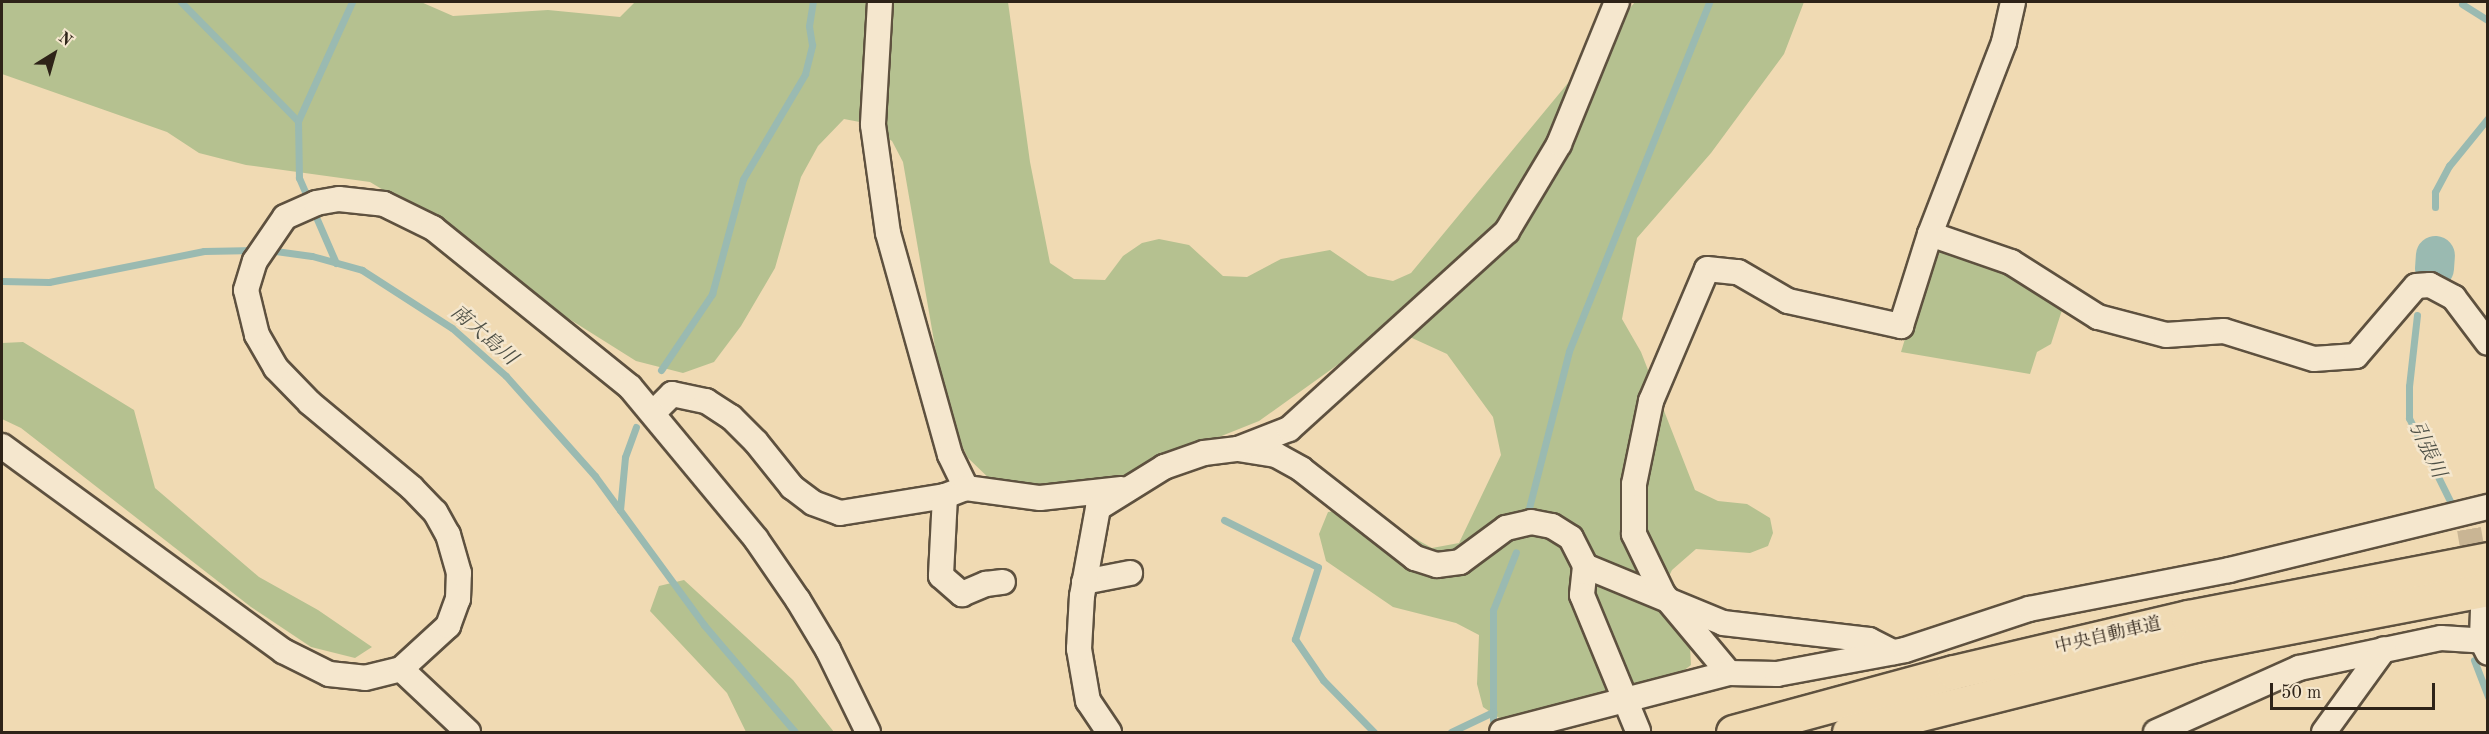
<!DOCTYPE html>
<meta charset="utf-8">
<style>
body{margin:0}
#map{position:relative;width:2489px;height:734px;overflow:hidden;background:#f0dab3;font-family:"Old Standard TT","Noto Serif JP",serif}
div>[style]{position:absolute}
.green>*{inset:0;background:#b5c190}
.stream>*{height:7px;margin:-3.5px;padding:0 3.5px;transform-origin:3.5px;border-radius:3.5px;background:#9abab1}
.river>*{height:39px;margin:-19.5px;padding:0 19.5px;transform-origin:19.5px;border-radius:19.5px;background:#9abab1}
.minor-tunnel>*{height:24px;margin-top:-12px;transform-origin:0;background:repeating-linear-gradient(90deg,#c9b594 0 24px,transparent 0 36px)}
.roads{filter:drop-shadow(2px 0 #5e513f) drop-shadow(-2px 0 #5e513f) drop-shadow(0 2px #5e513f) drop-shadow(0 -2px #5e513f)}
.minor>*{height:24px;margin:-12px;padding:0 12px;transform-origin:12px;border-radius:12px;background:#f5e7ce}
.highway>*{height:33px;margin:-16.5px;padding:0 16.5px;transform-origin:16.5px;border-radius:16.5px;background:#f0dab3}
span{translate:-50% -50%;white-space:nowrap;text-align:center;line-height:1.15;-webkit-text-stroke:5px #f5e7ce;paint-order:stroke}
.street-label{font-size:18px;color:#2e2318}
.water-label{font-size:20px;color:#4e5046;font-style:italic}
.frame{position:absolute;inset:0;border:3px solid #2e2318;pointer-events:none}
.north{position:absolute;left:24px;top:24px;width:60px;height:60px;-webkit-text-stroke:4px #f5e7ce;paint-order:stroke;rotate:37deg;font-size:16px;font-weight:700;line-height:24px;text-align:center;color:#2e2318}
.north::after{content:'';display:block;margin:auto;width:21px;height:27px;background:#2e2318;clip-path:polygon(50% 0,100% 100%,50% 72%,0 100%)}
.scale{position:absolute;left:2270px;top:683px;width:165px;height:27px;box-sizing:border-box;border:3px solid #2e2318;border-top:0;padding-left:8px;font-size:18px;line-height:21px;white-space:nowrap;color:#2e2318;-webkit-text-stroke:4px #f5e7ce;paint-order:stroke}
</style>
<div id="map">
<div class="green">
<div style="clip-path:polygon(2px 2px,421px 2px,453px 16px,548px 10px,620px 17px,635px 2px,1008px 2px,1030px 162px,1050px 263px,1074px 279px,1105px 280px,1123px 256px,1142px 243px,1159px 239px,1189px 245px,1223px 276px,1247px 277px,1281px 259px,1330px 250px,1368px 276px,1393px 281px,1411px 273px,1635px 2px,1804px 2px,1784px 54px,1711px 153px,1637px 238px,1622px 319px,1641px 352px,1695px 490px,1718px 501px,1747px 504px,1770px 518px,1773px 533px,1768px 546px,1750px 553px,1696px 549px,1672px 570px,1655px 605px,1690px 647px,1691px 665px,1674px 678px,1505px 722px,1483px 707px,1477px 684px,1479px 635px,1456px 623px,1393px 607px,1326px 561px,1319px 534px,1328px 512px,1360px 508px,1432px 548px,1459px 543px,1501px 455px,1493px 417px,1447px 354px,1412px 338px,1375px 338px,1259px 421px,1119px 477px,1056px 487px,996px 485px,968px 458px,954px 430px,943px 393px,903px 162px,892px 141px,865px 123px,844px 119px,818px 146px,801px 177px,775px 268px,741px 326px,714px 362px,683px 373px,636px 361px,566px 317px,483px 250px,370px 182px,246px 165px,199px 153px,167px 132px,2px 74px)"></div>
<div style="clip-path:polygon(1933px 247px,1999px 268px,2063px 307px,2051px 344px,2037px 352px,2030px 374px,1901px 352px)"></div>
<div style="clip-path:polygon(23px 342px,134px 410px,155px 488px,259px 577px,318px 610px,372px 647px,355px 658px,311px 647px,251px 607px,21px 428px,2px 419px,2px 343px)"></div>
<div style="clip-path:polygon(684px 580px,793px 680px,834px 732px,746px 732px,727px 693px,650px 611px,659px 586px)"></div>
</div>
<div class="stream">
<div style="left:181px;top:2px;width:167px;rotate:45.5deg"></div>
<div style="left:2462px;top:4px;width:31px;rotate:32deg"></div>
<div style="left:2435px;top:207px;width:15px;rotate:-90deg"></div>
<div style="left:2435px;top:192px;width:30px;rotate:-62deg"></div>
<div style="left:2449px;top:166px;width:62px;rotate:-50.9deg"></div>
<div style="left:268px;top:250px;width:44px;rotate:7.8deg"></div>
<div style="left:312px;top:256px;width:52px;rotate:15.6deg"></div>
<div style="left:362px;top:270px;width:107px;rotate:32.8deg"></div>
<div style="left:452px;top:328px;width:72px;rotate:41.6deg"></div>
<div style="left:506px;top:376px;width:134px;rotate:48.3deg"></div>
<div style="left:595px;top:476px;width:185px;rotate:53.8deg"></div>
<div style="left:704px;top:625px;width:140px;rotate:49.6deg"></div>
<div style="left:336px;top:263px;width:93px;rotate:-113.5deg"></div>
<div style="left:299px;top:178px;width:57px;rotate:-91deg"></div>
<div style="left:298px;top:121px;width:131px;rotate:-65.6deg"></div>
<div style="left:2px;top:281px;width:47px;rotate:1.2deg"></div>
<div style="left:49px;top:282px;width:158px;rotate:-11.3deg"></div>
<div style="left:204px;top:251px;width:53px;rotate:-1.1deg"></div>
<div style="left:2417px;top:315px;width:71px;rotate:96.4deg"></div>
<div style="left:2409px;top:386px;width:32px;rotate:90deg"></div>
<div style="left:2409px;top:418px;width:104px;rotate:63.7deg"></div>
<div style="left:661px;top:370px;width:92px;rotate:-56.1deg"></div>
<div style="left:712px;top:294px;width:119px;rotate:-74.9deg"></div>
<div style="left:743px;top:179px;width:122px;rotate:-59.4deg"></div>
<div style="left:805px;top:74px;width:30px;rotate:-76deg"></div>
<div style="left:812px;top:45px;width:19px;rotate:-99deg"></div>
<div style="left:809px;top:26px;width:24px;rotate:-81deg"></div>
<div style="left:1529px;top:508px;width:162px;rotate:-75.7deg"></div>
<div style="left:1569px;top:351px;width:376px;rotate:-68.1deg"></div>
<div style="left:620px;top:510px;width:53px;rotate:-84.6deg"></div>
<div style="left:625px;top:457px;width:32px;rotate:-70deg"></div>
<div style="left:1224px;top:520px;width:105px;rotate:26.6deg"></div>
<div style="left:1318px;top:567px;width:76px;rotate:107.7deg"></div>
<div style="left:1295px;top:639px;width:50px;rotate:55.7deg"></div>
<div style="left:1323px;top:680px;width:73px;rotate:45.6deg"></div>
<div style="left:2474px;top:660px;width:40px;rotate:69deg"></div>
<div style="left:1493px;top:720px;width:110px;rotate:-90deg"></div>
<div style="left:1493px;top:610px;width:62px;rotate:-68.4deg"></div>
<div style="left:1451px;top:732px;width:47px;rotate:-25.5deg"></div>
</div>
<div class="river">
<div style="left:2434px;top:268px;width:13px;rotate:-86deg"></div>
</div>
<div class="minor-tunnel">
<div style="left:2469px;top:529px;width:49px;rotate:80.5deg"></div>
</div>
<div class="roads">
<div class="minor">
<div style="left:880px;top:2px;width:123px;rotate:93.3deg"></div>
<div style="left:873px;top:125px;width:109px;rotate:82.1deg"></div>
<div style="left:888px;top:233px;width:230px;rotate:74.4deg"></div>
<div style="left:950px;top:455px;width:37px;rotate:64deg"></div>
<div style="left:1930px;top:234px;width:86px;rotate:19.1deg"></div>
<div style="left:2011px;top:262px;width:103px;rotate:32.3deg"></div>
<div style="left:2098px;top:317px;width:70px;rotate:14.8deg"></div>
<div style="left:2166px;top:335px;width:58px;rotate:-3.9deg"></div>
<div style="left:2224px;top:331px;width:94px;rotate:17.3deg"></div>
<div style="left:2314px;top:359px;width:42px;rotate:-4.1deg"></div>
<div style="left:2356px;top:356px;width:92px;rotate:-49.4deg"></div>
<div style="left:2416px;top:286px;width:14px;rotate:-4deg"></div>
<div style="left:2430px;top:285px;width:27px;rotate:28deg"></div>
<div style="left:2454px;top:298px;width:56px;rotate:52.9deg"></div>
<div style="left:653px;top:413px;width:27px;rotate:-45deg"></div>
<div style="left:672px;top:394px;width:35px;rotate:12deg"></div>
<div style="left:706px;top:401px;width:30px;rotate:33deg"></div>
<div style="left:731px;top:417px;width:35px;rotate:45deg"></div>
<div style="left:756px;top:442px;width:58px;rotate:51.3deg"></div>
<div style="left:792px;top:487px;width:26px;rotate:37deg"></div>
<div style="left:813px;top:503px;width:29px;rotate:20deg"></div>
<div style="left:840px;top:513px;width:106px;rotate:-9.2deg"></div>
<div style="left:945px;top:496px;width:22px;rotate:-21deg"></div>
<div style="left:966px;top:488px;width:75px;rotate:7.7deg"></div>
<div style="left:1040px;top:498px;width:82px;rotate:-6.3deg"></div>
<div style="left:2px;top:446px;width:348px;rotate:36.1deg"></div>
<div style="left:283px;top:651px;width:51px;rotate:26.6deg"></div>
<div style="left:329px;top:674px;width:36px;rotate:6deg"></div>
<div style="left:365px;top:678px;width:37px;rotate:-14deg"></div>
<div style="left:401px;top:669px;width:64px;rotate:-42.5deg"></div>
<div style="left:448px;top:626px;width:29px;rotate:-70deg"></div>
<div style="left:458px;top:599px;width:26px;rotate:-88deg"></div>
<div style="left:459px;top:573px;width:40px;rotate:-106deg"></div>
<div style="left:448px;top:535px;width:26px;rotate:-119deg"></div>
<div style="left:435px;top:512px;width:33px;rotate:-134deg"></div>
<div style="left:412px;top:488px;width:133px;rotate:-140.2deg"></div>
<div style="left:310px;top:403px;width:49px;rotate:-134.2deg"></div>
<div style="left:276px;top:368px;width:38px;rotate:-120deg"></div>
<div style="left:257px;top:335px;width:46px;rotate:-103.7deg"></div>
<div style="left:246px;top:290px;width:30px;rotate:-73deg"></div>
<div style="left:255px;top:261px;width:53px;rotate:-55.7deg"></div>
<div style="left:285px;top:217px;width:34px;rotate:-24deg"></div>
<div style="left:316px;top:203px;width:23px;rotate:-10deg"></div>
<div style="left:339px;top:199px;width:45px;rotate:6.3deg"></div>
<div style="left:384px;top:204px;width:55px;rotate:26.1deg"></div>
<div style="left:433px;top:228px;width:253px;rotate:38.9deg"></div>
<div style="left:630px;top:387px;width:197px;rotate:50.3deg"></div>
<div style="left:756px;top:539px;width:74px;rotate:55.5deg"></div>
<div style="left:798px;top:600px;width:58px;rotate:59deg"></div>
<div style="left:828px;top:650px;width:91px;rotate:64deg"></div>
<div style="left:1238px;top:449px;width:38px;rotate:9deg"></div>
<div style="left:1276px;top:455px;width:29px;rotate:29deg"></div>
<div style="left:1301px;top:469px;width:145px;rotate:38deg"></div>
<div style="left:1415px;top:558px;width:23px;rotate:18deg"></div>
<div style="left:1437px;top:565px;width:23px;rotate:-7deg"></div>
<div style="left:1460px;top:562px;width:57px;rotate:-36.5deg"></div>
<div style="left:1506px;top:528px;width:26px;rotate:-13deg"></div>
<div style="left:1531px;top:522px;width:21px;rotate:11deg"></div>
<div style="left:1552px;top:526px;width:22px;rotate:32deg"></div>
<div style="left:1571px;top:538px;width:31px;rotate:63deg"></div>
<div style="left:1585px;top:566px;width:29px;rotate:96deg"></div>
<div style="left:1582px;top:595px;width:147px;rotate:67.6deg"></div>
<div style="left:945px;top:496px;width:80px;rotate:92.9deg"></div>
<div style="left:941px;top:576px;width:28px;rotate:41deg"></div>
<div style="left:962px;top:594px;width:26px;rotate:-23deg"></div>
<div style="left:986px;top:584px;width:17px;rotate:-7deg"></div>
<div style="left:1585px;top:566px;width:149px;rotate:22.4deg"></div>
<div style="left:1723px;top:623px;width:147px;rotate:6.6deg"></div>
<div style="left:1869px;top:640px;width:27px;rotate:27deg"></div>
<div style="left:1084px;top:582px;width:47px;rotate:-11.1deg"></div>
<div style="left:2483px;top:610px;width:31px;rotate:92deg"></div>
<div style="left:2482px;top:641px;width:13px;rotate:63deg"></div>
<div style="left:401px;top:669px;width:92px;rotate:43.2deg"></div>
<div style="left:1729px;top:673px;width:103px;rotate:-129.9deg"></div>
<div style="left:1663px;top:594px;width:67px;rotate:-115.8deg"></div>
<div style="left:1634px;top:534px;width:50px;rotate:-90deg"></div>
<div style="left:1634px;top:484px;width:85px;rotate:-78.4deg"></div>
<div style="left:1651px;top:401px;width:143px;rotate:-67deg"></div>
<div style="left:1707px;top:269px;width:31px;rotate:6deg"></div>
<div style="left:1738px;top:272px;width:58px;rotate:30.1deg"></div>
<div style="left:1788px;top:301px;width:116px;rotate:12.5deg"></div>
<div style="left:1901px;top:326px;width:96px;rotate:-72.5deg"></div>
<div style="left:1930px;top:234px;width:206px;rotate:-68.9deg"></div>
<div style="left:2004px;top:42px;width:41px;rotate:-77.3deg"></div>
<div style="left:1109px;top:732px;width:37px;rotate:-124deg"></div>
<div style="left:1088px;top:701px;width:53px;rotate:-99.8deg"></div>
<div style="left:1079px;top:649px;width:53px;rotate:-86.8deg"></div>
<div style="left:1082px;top:596px;width:89px;rotate:-79.7deg"></div>
<div style="left:1098px;top:508px;width:78px;rotate:-31.8deg"></div>
<div style="left:1164px;top:467px;width:42px;rotate:-19.3deg"></div>
<div style="left:1204px;top:453px;width:34px;rotate:-7deg"></div>
<div style="left:1238px;top:449px;width:55px;rotate:-21.4deg"></div>
<div style="left:1289px;top:429px;width:294px;rotate:-42.2deg"></div>
<div style="left:1507px;top:231px;width:101px;rotate:-59.1deg"></div>
<div style="left:1559px;top:144px;width:153px;rotate:-67.8deg"></div>
<div style="left:1502px;top:732px;width:235px;rotate:-14.6deg"></div>
<div style="left:1729px;top:673px;width:48px;rotate:1.2deg"></div>
<div style="left:1777px;top:674px;width:130px;rotate:-10.6deg"></div>
<div style="left:1905px;top:650px;width:131px;rotate:-18.3deg"></div>
<div style="left:2029px;top:609px;width:204px;rotate:-11deg"></div>
<div style="left:2229px;top:570px;width:267px;rotate:-13.7deg"></div>
<div style="left:2156px;top:732px;width:157px;rotate:-24.1deg"></div>
<div style="left:2299px;top:668px;width:145px;rotate:-11.9deg"></div>
<div style="left:2441px;top:638px;width:47px;rotate:3.7deg"></div>
<div style="left:2324px;top:732px;width:102px;rotate:-54.1deg"></div>
</div>
<div class="highway">
<div style="left:1733px;top:732px;width:229px;rotate:-15.2deg"></div>
<div style="left:1954px;top:672px;width:240px;rotate:-13.2deg"></div>
<div style="left:2188px;top:617px;width:306px;rotate:-10.9deg"></div>
<div style="left:1849px;top:732px;width:357px;rotate:-14.1deg"></div>
<div style="left:2195px;top:645px;width:298px;rotate:-10.8deg"></div>
</div>
</div>
<div class="street-label">
<span style="left:2108px;top:636px;rotate:-13deg">中央自動車道</span>
</div>
<div class="water-label">
<span style="left:483px;top:336px;rotate:41deg">南大島川</span>
<span style="left:2426px;top:450px;rotate:65deg">引張川</span>
</div>
<div class="frame"></div>
<div class="north">N</div>
<div class="scale">50 m</div>
</div>
